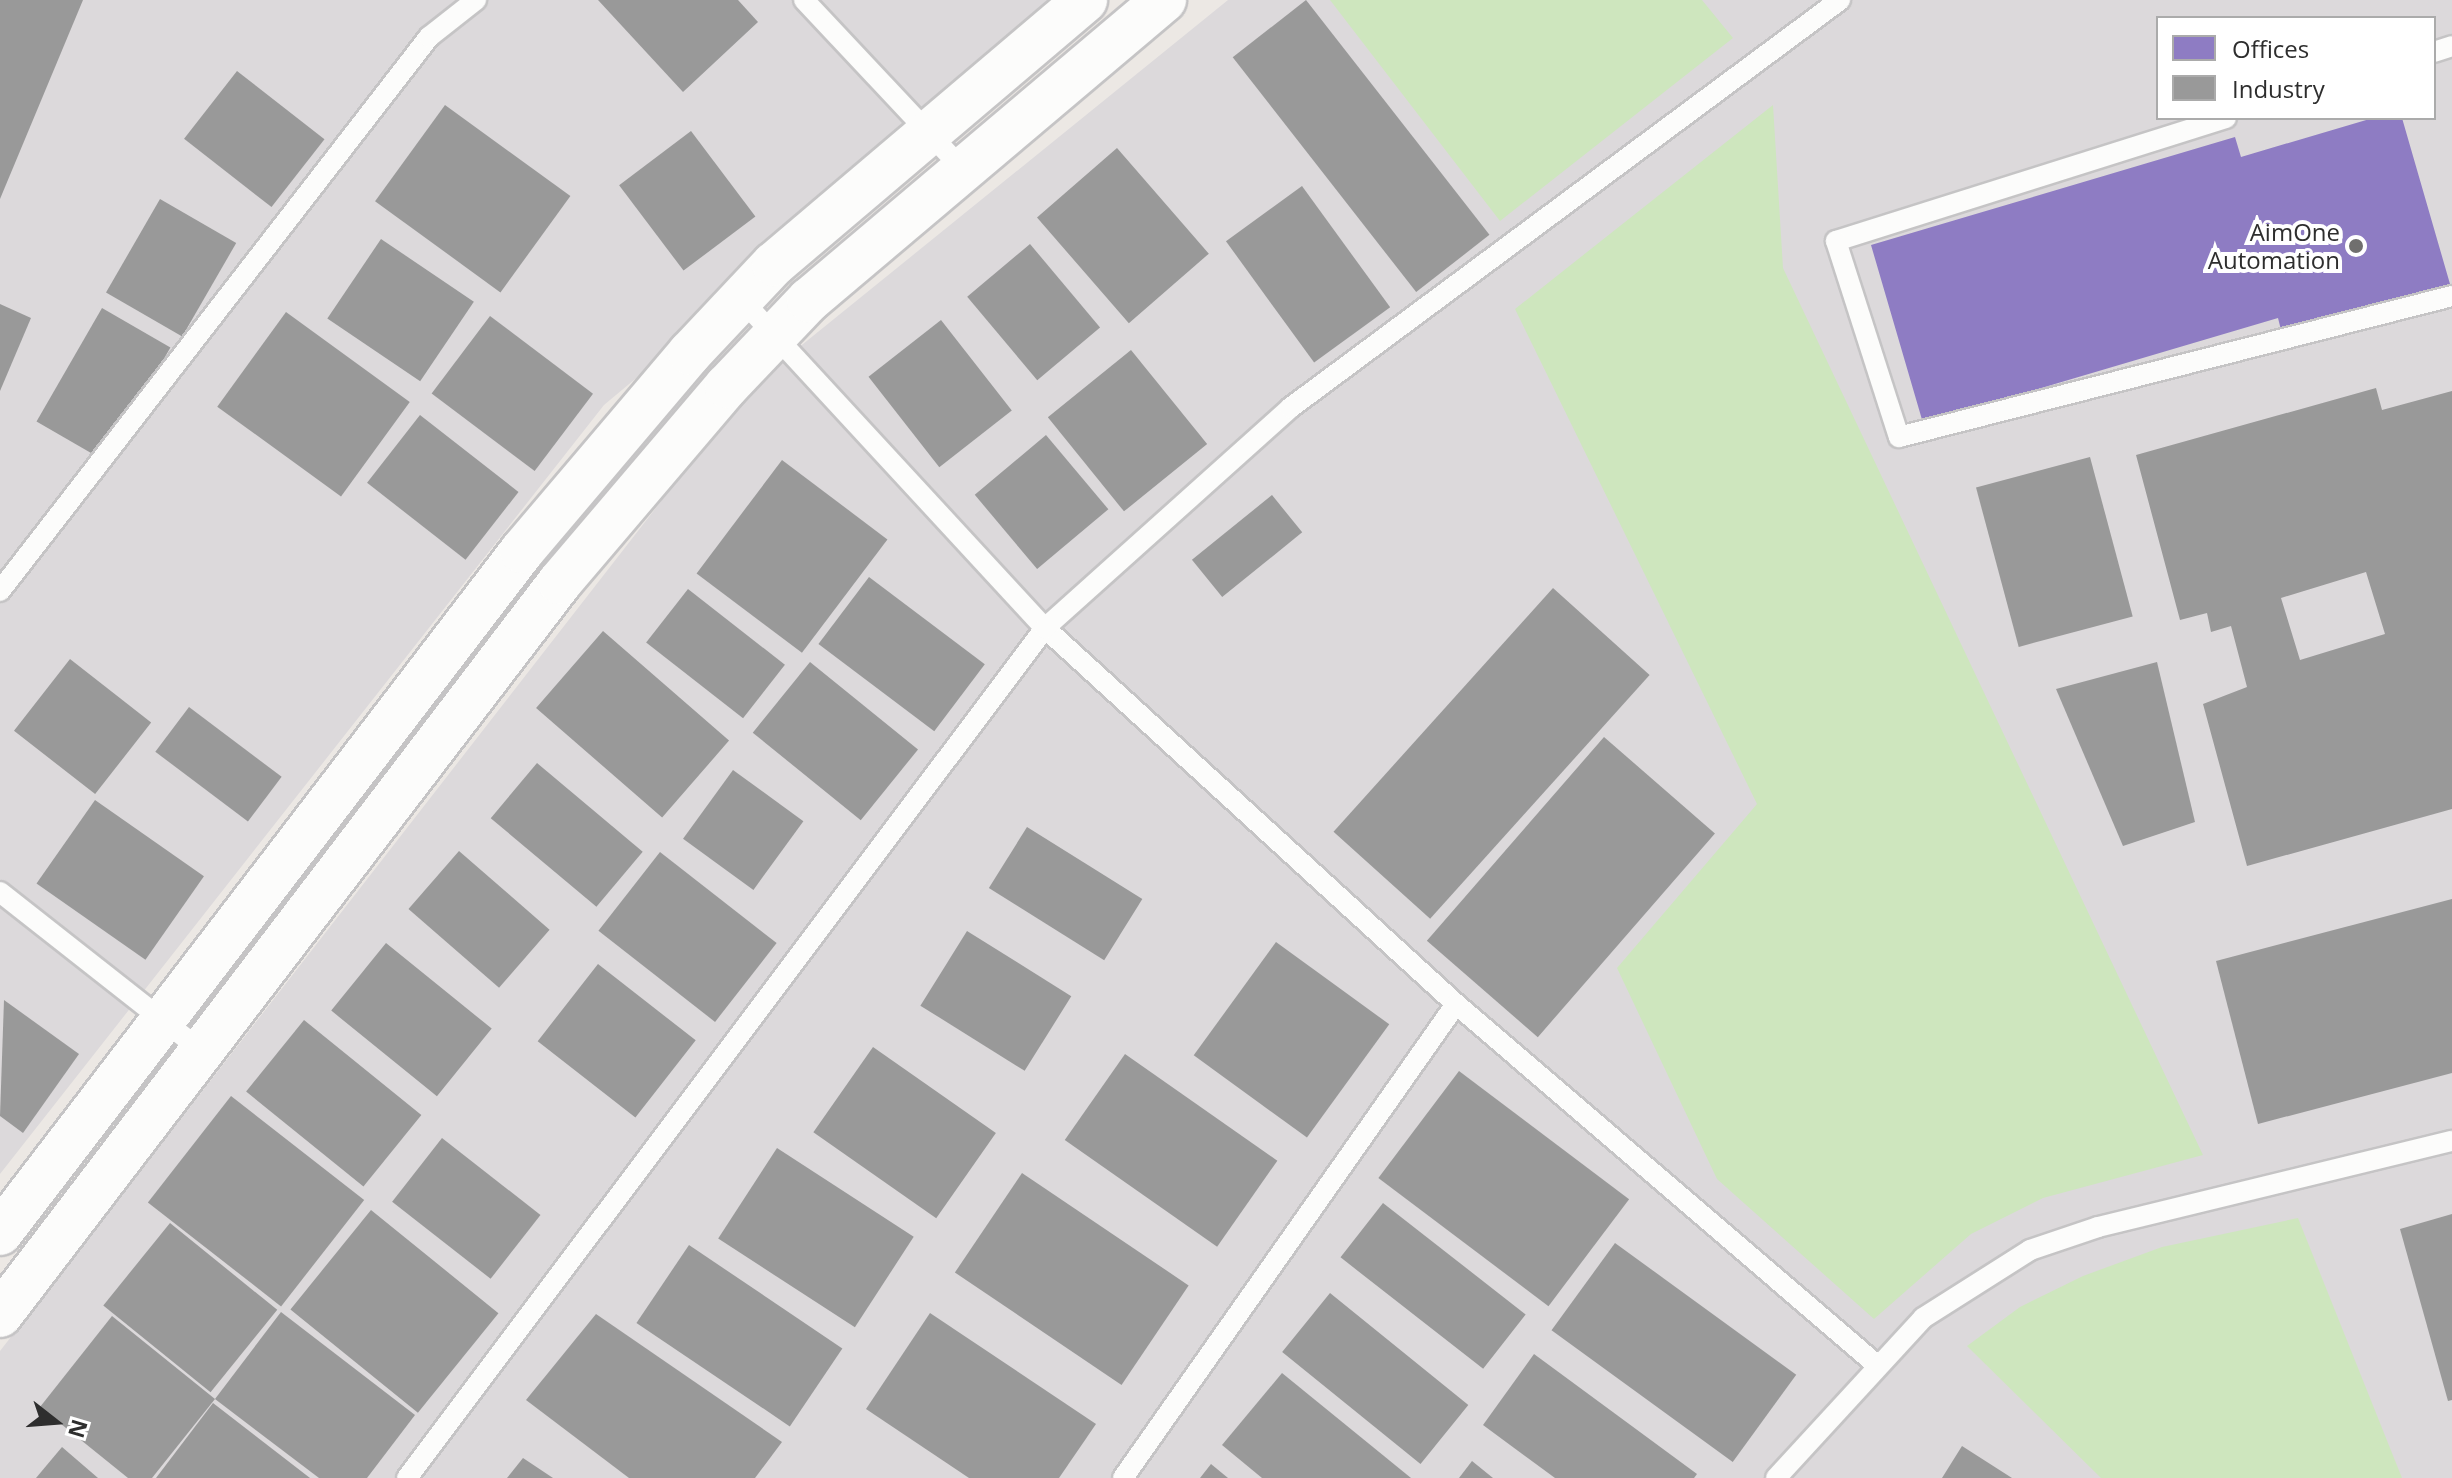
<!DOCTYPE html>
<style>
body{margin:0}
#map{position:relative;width:2452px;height:1478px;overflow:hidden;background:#ece8e4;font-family:"Open Sans",sans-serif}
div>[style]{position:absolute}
.industrial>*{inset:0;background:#dcd9db}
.green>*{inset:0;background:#cee6be}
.offices>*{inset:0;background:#8e7cc3}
.industry>*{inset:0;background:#999;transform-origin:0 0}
.roads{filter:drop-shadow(2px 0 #c5c4c5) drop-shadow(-2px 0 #c5c4c5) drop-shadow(0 2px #c5c4c5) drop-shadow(0 -2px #c5c4c5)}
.service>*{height:20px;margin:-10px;padding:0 10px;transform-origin:10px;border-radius:10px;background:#fcfcfb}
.secondary>*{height:44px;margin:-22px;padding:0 22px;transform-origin:22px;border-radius:22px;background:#fcfcfb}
.dots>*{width:22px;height:22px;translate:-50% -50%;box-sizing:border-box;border:4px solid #fff;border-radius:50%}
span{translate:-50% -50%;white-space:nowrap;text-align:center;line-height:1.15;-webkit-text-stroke:8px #fff;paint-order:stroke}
.poi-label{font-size:24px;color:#2e2e2e}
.right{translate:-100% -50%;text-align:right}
.legend{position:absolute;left:2156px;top:16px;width:280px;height:104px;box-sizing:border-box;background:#fff;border:2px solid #ababab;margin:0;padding:10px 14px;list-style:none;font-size:24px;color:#2e2e2e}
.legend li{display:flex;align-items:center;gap:16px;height:40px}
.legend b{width:40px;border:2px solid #ababab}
.north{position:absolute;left:16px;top:1382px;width:80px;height:80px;-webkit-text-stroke:6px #fff;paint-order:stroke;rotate:107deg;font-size:22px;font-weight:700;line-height:32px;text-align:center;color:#2e2e2e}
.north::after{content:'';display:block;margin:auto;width:28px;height:36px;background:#2e2e2e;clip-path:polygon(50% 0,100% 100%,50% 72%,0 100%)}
</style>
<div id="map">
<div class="industrial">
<div style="clip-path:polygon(0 0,1089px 0,604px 405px,0 1174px)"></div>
<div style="clip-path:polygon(evenodd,1228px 0,2452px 0,2452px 1478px,0 1478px,0 1351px,750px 387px,1228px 0,2158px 18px,2434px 18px,2434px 118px,2158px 118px,2158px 18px)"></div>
</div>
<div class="green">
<div style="clip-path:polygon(1330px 0,1702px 0,1733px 38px,1500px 221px)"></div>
<div style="clip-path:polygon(1773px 105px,1783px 268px,2203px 1155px,2043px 1198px,1971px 1234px,1874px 1319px,1717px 1179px,1617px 968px,1757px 804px,1515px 309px)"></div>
<div style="clip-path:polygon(2298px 1218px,2402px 1478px,2101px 1478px,1967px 1346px,2020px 1307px,2083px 1276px,2162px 1247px)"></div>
</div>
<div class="offices">
<div style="clip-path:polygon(2373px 118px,2402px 118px,2450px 284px,2282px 334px,2278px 318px,1923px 423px,1871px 245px,2235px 137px,2241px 157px)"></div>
</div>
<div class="industry">
<div style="clip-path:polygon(0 0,83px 0,0 199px)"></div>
<div style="clip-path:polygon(598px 0,738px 0,758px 22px,683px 92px)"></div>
<div style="left:1306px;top:0;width:298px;height:93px;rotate:52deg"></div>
<div style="left:237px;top:71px;width:111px;height:86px;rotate:38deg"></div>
<div style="left:445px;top:105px;width:155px;height:119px;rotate:36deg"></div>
<div style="left:691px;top:131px;width:107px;height:90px;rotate:53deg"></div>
<div style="left:1117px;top:148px;width:140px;height:106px;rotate:49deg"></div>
<div style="left:1302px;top:186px;width:150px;height:94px;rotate:54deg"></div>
<div style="left:160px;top:199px;width:88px;height:108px;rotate:30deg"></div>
<div style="left:381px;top:239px;width:112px;height:96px;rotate:34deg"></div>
<div style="left:1030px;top:244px;width:109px;height:82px;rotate:50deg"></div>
<div style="clip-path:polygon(0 304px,31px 318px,0 391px)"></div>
<div style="left:102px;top:308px;width:79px;height:131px;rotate:30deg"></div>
<div style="left:286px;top:312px;width:153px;height:117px;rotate:36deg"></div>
<div style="left:490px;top:316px;width:129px;height:97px;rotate:37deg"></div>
<div style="left:941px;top:320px;width:115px;height:92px;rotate:52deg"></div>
<div style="left:1131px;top:350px;width:121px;height:107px;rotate:51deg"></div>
<div style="clip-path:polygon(evenodd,2376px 388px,2382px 410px,2452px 391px,2452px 809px,2247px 866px,2203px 704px,2247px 687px,2231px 626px,2211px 632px,2207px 613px,2180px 620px,2136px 455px,2376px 388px,2366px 572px,2385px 634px,2300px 660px,2281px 598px,2366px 572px)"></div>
<div style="left:420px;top:415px;width:125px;height:86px;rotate:38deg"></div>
<div style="left:1046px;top:435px;width:97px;height:93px;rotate:50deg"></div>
<div style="left:2090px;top:457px;width:165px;height:118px;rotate:75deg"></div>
<div style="left:782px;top:460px;width:132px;height:142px;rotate:37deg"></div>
<div style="left:1272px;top:495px;width:48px;height:103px;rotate:51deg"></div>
<div style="left:869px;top:577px;width:145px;height:84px;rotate:37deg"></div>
<div style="left:1553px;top:588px;width:130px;height:328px;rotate:42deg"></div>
<div style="left:688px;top:589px;width:123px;height:68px;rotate:38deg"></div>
<div style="left:603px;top:631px;width:167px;height:102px;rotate:41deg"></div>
<div style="left:70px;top:659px;width:103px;height:91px;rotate:38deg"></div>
<div style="left:810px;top:662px;width:139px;height:91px;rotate:39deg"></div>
<div style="clip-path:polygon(2157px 662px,2195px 822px,2123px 846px,2056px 689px)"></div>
<div style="left:189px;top:707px;width:116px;height:56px;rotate:37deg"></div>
<div style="left:1604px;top:737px;width:147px;height:270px;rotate:41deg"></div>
<div style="left:537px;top:763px;width:138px;height:72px;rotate:40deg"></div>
<div style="left:733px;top:770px;width:87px;height:85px;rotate:36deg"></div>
<div style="left:95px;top:800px;width:133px;height:102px;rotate:35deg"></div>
<div style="left:1027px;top:827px;width:136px;height:72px;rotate:32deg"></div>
<div style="left:459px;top:851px;width:120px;height:77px;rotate:41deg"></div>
<div style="left:660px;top:852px;width:148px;height:100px;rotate:38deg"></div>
<div style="clip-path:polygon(2452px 899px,2452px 1073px,2258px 1124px,2216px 961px)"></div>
<div style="left:967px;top:931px;width:123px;height:88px;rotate:32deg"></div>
<div style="left:1276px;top:942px;width:140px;height:140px;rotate:36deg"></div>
<div style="left:386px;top:943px;width:136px;height:87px;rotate:39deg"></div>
<div style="left:598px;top:964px;width:124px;height:98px;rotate:38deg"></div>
<div style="clip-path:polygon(4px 1000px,79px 1054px,23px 1133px,0 1116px)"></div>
<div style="left:304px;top:1020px;width:151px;height:92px;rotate:39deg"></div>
<div style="left:873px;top:1047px;width:150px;height:104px;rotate:35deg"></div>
<div style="left:1125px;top:1054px;width:186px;height:105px;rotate:35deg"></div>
<div style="left:1459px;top:1071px;width:213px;height:134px;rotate:37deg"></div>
<div style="left:231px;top:1096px;width:169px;height:135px;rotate:38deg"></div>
<div style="left:442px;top:1138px;width:125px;height:81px;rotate:38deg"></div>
<div style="left:777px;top:1148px;width:163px;height:108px;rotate:33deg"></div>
<div style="left:1022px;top:1173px;width:201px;height:120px;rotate:34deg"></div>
<div style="left:1383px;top:1203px;width:181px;height:69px;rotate:38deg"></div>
<div style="left:371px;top:1210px;width:164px;height:128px;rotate:39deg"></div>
<div style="clip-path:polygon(2452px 1214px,2452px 1400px,2448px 1401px,2400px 1229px)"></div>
<div style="left:170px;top:1223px;width:138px;height:106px;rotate:39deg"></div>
<div style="left:1615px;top:1243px;width:224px;height:108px;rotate:36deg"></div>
<div style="left:689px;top:1245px;width:185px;height:94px;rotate:34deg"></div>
<div style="left:1330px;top:1293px;width:178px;height:76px;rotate:39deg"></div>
<div style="clip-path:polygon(281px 1312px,415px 1415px,367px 1478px,319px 1478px,215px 1399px)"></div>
<div style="clip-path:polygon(930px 1313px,1096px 1424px,1059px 1478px,969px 1478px,866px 1409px)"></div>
<div style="clip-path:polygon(596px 1314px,782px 1442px,755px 1478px,629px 1478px,526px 1400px)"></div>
<div style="clip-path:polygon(112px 1316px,215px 1399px,152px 1478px,128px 1478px,40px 1407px)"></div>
<div style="clip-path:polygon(1534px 1354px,1697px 1474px,1694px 1478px,1555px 1478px,1483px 1425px)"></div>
<div style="clip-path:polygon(1282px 1373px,1411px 1478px,1262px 1478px,1222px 1445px)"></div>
<div style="clip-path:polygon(213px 1403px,310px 1478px,156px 1478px)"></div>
<div style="clip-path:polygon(1962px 1446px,2012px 1478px,1942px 1478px)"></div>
<div style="clip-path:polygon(62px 1447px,98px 1478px,36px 1478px)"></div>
<div style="clip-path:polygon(523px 1458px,553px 1478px,507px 1478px)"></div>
<div style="clip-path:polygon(1472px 1461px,1493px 1478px,1459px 1478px)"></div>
<div style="clip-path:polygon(1211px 1464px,1228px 1478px,1200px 1478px)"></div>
</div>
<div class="roads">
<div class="service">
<div style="left:804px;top:0;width:229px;rotate:46.8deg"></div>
<div style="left:2434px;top:52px;width:19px;rotate:-18deg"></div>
<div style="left:2226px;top:118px;width:409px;rotate:162.5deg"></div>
<div style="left:1836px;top:241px;width:206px;rotate:72.2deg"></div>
<div style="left:1899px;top:437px;width:571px;rotate:-14.3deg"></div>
<div style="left:741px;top:299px;width:448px;rotate:47.3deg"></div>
<div style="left:1045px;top:628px;width:557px;rotate:42.45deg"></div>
<div style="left:1456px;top:1004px;width:556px;rotate:40.62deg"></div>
<div style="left:0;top:591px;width:701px;rotate:-52.25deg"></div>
<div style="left:429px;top:37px;width:60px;rotate:-38.2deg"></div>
<div style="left:0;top:892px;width:257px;rotate:38.2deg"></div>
<div style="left:407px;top:1478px;width:1063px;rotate:-53.11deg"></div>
<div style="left:1045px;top:628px;width:329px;rotate:-41.9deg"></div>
<div style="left:1290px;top:408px;width:685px;rotate:-36.57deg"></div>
<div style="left:1123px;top:1478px;width:579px;rotate:-54.91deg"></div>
<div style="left:1776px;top:1478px;width:217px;rotate:-47.4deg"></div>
<div style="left:1923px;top:1318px;width:127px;rotate:-32.4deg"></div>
<div style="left:2030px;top:1250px;width:72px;rotate:-18.7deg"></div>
<div style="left:2098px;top:1227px;width:364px;rotate:-13.7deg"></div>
</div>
<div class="secondary">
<div style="left:0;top:1233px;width:859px;rotate:-52.57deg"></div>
<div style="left:522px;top:551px;width:260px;rotate:-49.7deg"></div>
<div style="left:690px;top:353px;width:122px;rotate:-46.7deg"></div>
<div style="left:774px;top:264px;width:408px;rotate:-40.3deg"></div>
<div style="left:0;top:1315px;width:922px;rotate:-52.62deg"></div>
<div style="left:560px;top:582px;width:257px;rotate:-49.6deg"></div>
<div style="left:727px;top:386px;width:119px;rotate:-46.4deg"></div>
<div style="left:809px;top:300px;width:465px;rotate:-40.2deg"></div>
</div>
</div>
<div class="dots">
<div style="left:2356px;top:246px;background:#706f6e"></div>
</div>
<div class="poi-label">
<span class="right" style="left:2340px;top:246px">AimOne<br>Automation</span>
</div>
<ul class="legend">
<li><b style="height:22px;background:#8e7cc3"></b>Offices</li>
<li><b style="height:22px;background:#999"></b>Industry</li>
</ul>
<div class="north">N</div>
</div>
